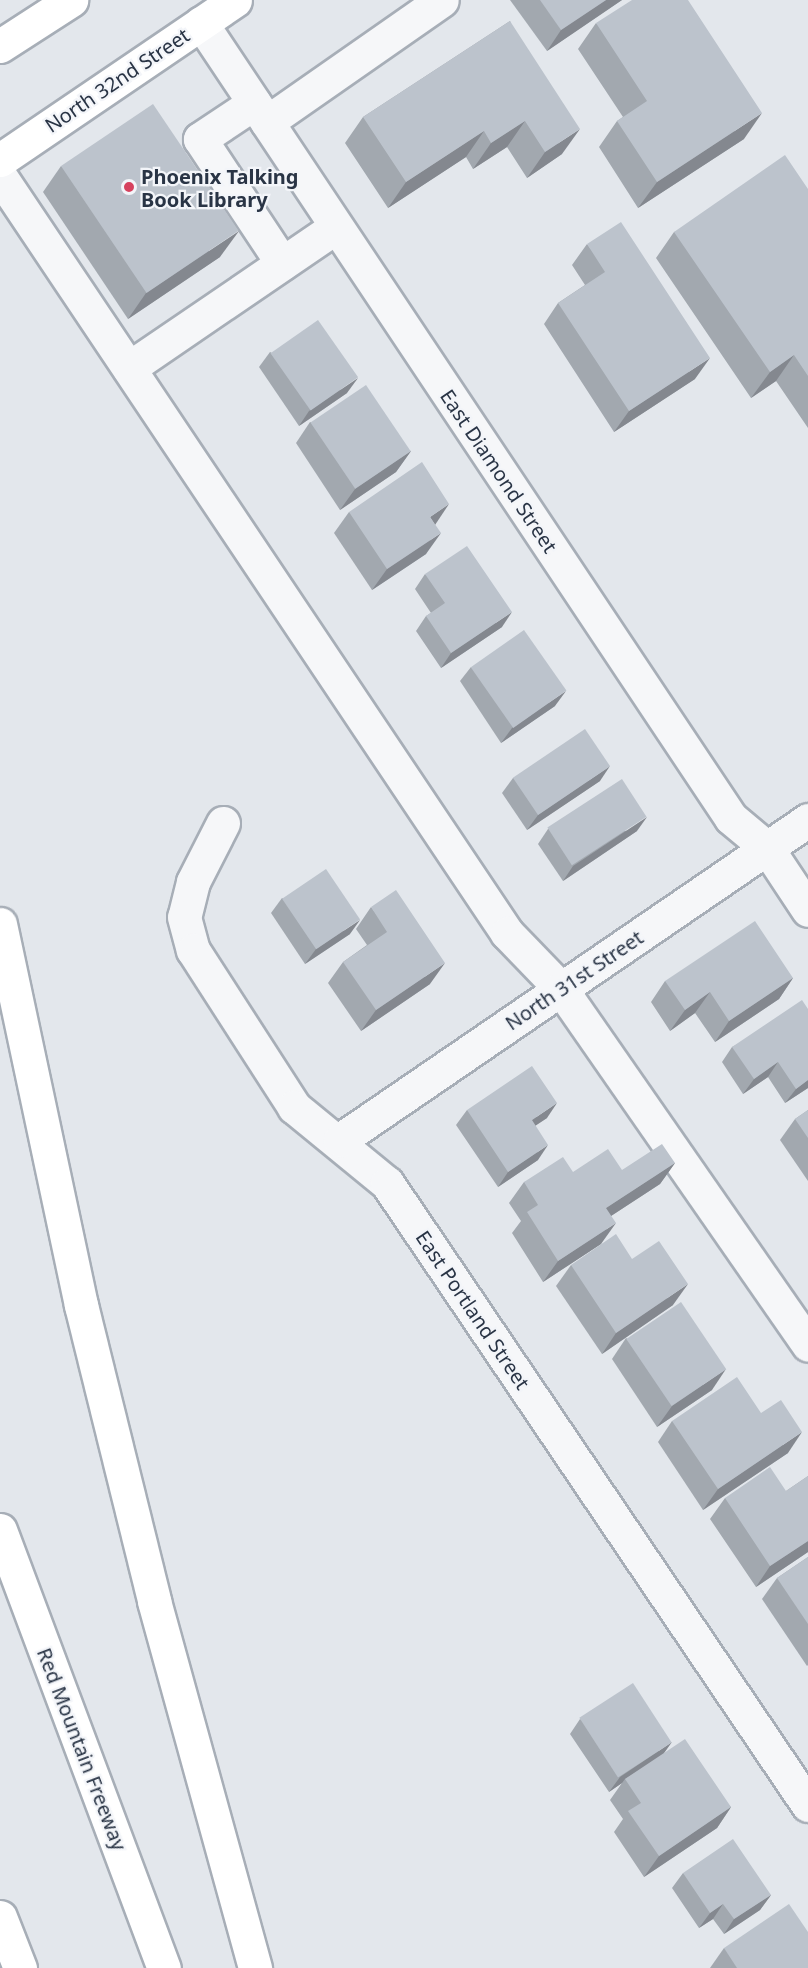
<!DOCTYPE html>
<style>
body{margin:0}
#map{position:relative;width:808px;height:1968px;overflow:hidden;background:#e3e7ec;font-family:"Noto Sans",sans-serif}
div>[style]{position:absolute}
.roads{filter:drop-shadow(2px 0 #a7aeb7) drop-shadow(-2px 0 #a7aeb7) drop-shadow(0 2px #a7aeb7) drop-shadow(0 -2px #a7aeb7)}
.minor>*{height:33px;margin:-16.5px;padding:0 16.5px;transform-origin:16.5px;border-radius:16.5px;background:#f6f7f9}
.major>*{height:33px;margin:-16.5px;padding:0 16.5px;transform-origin:16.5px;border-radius:16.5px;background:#fff}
.highway>*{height:33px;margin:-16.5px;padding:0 16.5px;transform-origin:16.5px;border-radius:16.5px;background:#fff}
.wall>*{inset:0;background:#a2a8af}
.shaded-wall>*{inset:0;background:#84888f}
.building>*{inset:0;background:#bcc3cc;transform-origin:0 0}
.dots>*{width:16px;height:16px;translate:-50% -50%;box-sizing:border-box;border:3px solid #f3f5f9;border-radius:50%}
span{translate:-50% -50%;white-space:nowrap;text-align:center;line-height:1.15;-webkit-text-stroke:4.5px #f3f5f9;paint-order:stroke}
.street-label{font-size:20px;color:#293445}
.poi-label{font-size:20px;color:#293445;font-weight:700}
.left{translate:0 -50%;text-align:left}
</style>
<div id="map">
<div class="roads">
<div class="minor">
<div style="left:201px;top:23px;width:955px;rotate:56.31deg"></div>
<div style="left:731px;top:818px;width:47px;rotate:39.8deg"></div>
<div style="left:767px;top:848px;width:74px;rotate:56.5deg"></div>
<div style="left:254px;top:103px;width:65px;rotate:146.3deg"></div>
<div style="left:200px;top:139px;width:149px;rotate:56.5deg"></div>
<div style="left:267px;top:122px;width:213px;rotate:-34.9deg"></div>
<div style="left:0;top:176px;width:911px;rotate:56.19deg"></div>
<div style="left:507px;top:933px;width:78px;rotate:46deg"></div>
<div style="left:561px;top:989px;width:433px;rotate:55.2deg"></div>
<div style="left:129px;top:368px;width:250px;rotate:-34.3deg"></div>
<div style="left:223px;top:823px;width:66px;rotate:117deg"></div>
<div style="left:193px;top:882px;width:36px;rotate:104deg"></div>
<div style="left:184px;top:917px;width:34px;rotate:75deg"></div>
<div style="left:193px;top:950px;width:187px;rotate:57.2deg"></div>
<div style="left:294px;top:1107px;width:120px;rotate:39.3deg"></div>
<div style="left:387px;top:1183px;width:751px;rotate:55.91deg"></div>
<div style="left:340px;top:1140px;width:567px;rotate:-34.36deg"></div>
</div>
<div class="major">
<div style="left:0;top:46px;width:85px;rotate:-32.9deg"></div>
<div style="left:0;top:160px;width:284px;rotate:-34.2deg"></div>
</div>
<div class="highway">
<div style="left:0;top:924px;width:390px;rotate:78deg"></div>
<div style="left:81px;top:1305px;width:305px;rotate:76.1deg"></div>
<div style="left:154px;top:1601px;width:381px;rotate:74.6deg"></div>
<div style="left:0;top:1530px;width:468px;rotate:69.5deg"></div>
<div style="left:0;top:1917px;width:55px;rotate:68.6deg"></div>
</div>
</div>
<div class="wall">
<div style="clip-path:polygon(510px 0,622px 0,547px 51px)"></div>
<div style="clip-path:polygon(510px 21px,562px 154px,527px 178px,507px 147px,473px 169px,466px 157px,388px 208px,345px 143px,363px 117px)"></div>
<div style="clip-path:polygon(596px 23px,744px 139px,638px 208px,599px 147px,617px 121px,623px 117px,578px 49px)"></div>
<div style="clip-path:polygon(61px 166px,220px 257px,128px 319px,43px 192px)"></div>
<div style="clip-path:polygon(808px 189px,808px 428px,776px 381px,751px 398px,656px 258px,674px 232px)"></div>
<div style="clip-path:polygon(587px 244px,695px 379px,614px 432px,544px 324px,558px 303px,585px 285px,572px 265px)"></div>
<div style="clip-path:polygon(270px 352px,347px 393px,299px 426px,259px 367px)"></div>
<div style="clip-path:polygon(310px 422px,411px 451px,396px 472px,340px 510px,296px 443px)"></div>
<div style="clip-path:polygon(349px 512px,435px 524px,426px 554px,372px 590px,334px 533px)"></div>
<div style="clip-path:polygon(425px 574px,502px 627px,441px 668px,416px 631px,426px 616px,431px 613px,415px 589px)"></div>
<div style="clip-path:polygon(471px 667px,555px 706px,501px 743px,460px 681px)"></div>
<div style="clip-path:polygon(513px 778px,600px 781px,527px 830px,502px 793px)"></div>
<div style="clip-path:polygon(548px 829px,637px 831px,563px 881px,538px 844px)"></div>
<div style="clip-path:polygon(282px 898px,350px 934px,305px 964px,271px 913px)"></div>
<div style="clip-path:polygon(371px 907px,430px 984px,361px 1031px,328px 983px,343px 962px,367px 945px,356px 929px)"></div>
<div style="clip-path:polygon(793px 978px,779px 999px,715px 1042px,695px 1013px,670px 1031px,651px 1002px,665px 981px)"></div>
<div style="clip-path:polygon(808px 1009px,808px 1088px,785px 1103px,768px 1077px,743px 1094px,722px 1062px,732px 1047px)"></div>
<div style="clip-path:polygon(467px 1110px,547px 1118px,535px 1126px,538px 1160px,498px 1187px,456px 1125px)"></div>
<div style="clip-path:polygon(808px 1110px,808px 1181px,780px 1140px,795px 1119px)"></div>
<div style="clip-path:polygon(675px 1163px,660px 1184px,611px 1216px,601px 1244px,543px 1282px,512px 1233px,521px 1221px,509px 1203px,524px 1182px,573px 1172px,622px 1170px)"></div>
<div style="clip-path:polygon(632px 1259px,673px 1305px,602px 1354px,556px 1286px,571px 1265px)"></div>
<div style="clip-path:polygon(626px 1338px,712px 1390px,657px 1427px,612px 1359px)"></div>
<div style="clip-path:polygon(761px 1413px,788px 1453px,703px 1510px,658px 1442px,672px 1421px)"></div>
<div style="clip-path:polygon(808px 1476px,808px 1552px,756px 1587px,710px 1519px,725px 1498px,786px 1491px)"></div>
<div style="clip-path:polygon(808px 1557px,808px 1665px,807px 1666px,762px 1599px,777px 1578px)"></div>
<div style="clip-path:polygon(580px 1719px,664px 1753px,731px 1807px,717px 1828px,644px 1877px,614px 1832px,623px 1819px,610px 1800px,622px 1783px,609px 1792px,570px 1734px)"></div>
<div style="clip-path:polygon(683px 1873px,771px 1895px,760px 1910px,724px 1934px,713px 1919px,699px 1928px,672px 1888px)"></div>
<div style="clip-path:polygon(724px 1948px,808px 1968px,710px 1968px)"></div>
</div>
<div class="shaded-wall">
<div style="clip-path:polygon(606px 0,622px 0,547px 51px,561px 30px)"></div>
<div style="clip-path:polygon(762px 113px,744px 139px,638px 208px,657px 182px)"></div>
<div style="clip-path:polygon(525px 121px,507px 147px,473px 169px,491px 143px)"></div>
<div style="clip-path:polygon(580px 129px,562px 154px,527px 178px,545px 152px)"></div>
<div style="clip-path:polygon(484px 131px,466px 157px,388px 208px,406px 182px)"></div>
<div style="clip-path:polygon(239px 231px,220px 257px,128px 319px,146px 293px)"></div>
<div style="clip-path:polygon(794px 355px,776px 381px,751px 398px,770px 372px)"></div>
<div style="clip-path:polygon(710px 358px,695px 379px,614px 432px,629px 411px)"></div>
<div style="clip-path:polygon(358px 378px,347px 393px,299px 426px,309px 411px)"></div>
<div style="clip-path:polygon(411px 451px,396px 472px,340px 510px,355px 489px)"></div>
<div style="clip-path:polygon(449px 504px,435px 525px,430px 517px)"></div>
<div style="clip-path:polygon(441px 533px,426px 554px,372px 590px,387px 569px)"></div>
<div style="clip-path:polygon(512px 612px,502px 627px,441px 668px,451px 653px)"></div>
<div style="clip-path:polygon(566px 691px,555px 706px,501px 743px,512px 728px)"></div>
<div style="clip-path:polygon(610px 766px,600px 781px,527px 830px,538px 815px)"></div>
<div style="clip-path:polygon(647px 817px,637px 831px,563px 881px,573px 866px)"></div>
<div style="clip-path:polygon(360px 920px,350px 934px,305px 964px,316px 949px)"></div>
<div style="clip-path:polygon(445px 963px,430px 984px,361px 1031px,376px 1010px)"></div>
<div style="clip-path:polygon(793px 978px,779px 999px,715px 1042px,729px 1021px)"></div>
<div style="clip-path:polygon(710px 992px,695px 1013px,670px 1031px,685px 1010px)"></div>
<div style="clip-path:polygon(778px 1062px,768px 1077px,743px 1094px,754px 1079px)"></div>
<div style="clip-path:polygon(808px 1080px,808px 1088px,785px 1103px,796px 1089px)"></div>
<div style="clip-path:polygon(557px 1103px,547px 1118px,521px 1135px,532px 1120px)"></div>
<div style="clip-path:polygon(548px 1145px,538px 1160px,498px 1187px,508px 1172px)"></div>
<div style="clip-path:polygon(675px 1163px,660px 1184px,591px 1229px,606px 1208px)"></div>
<div style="clip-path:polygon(616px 1223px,601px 1244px,543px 1282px,558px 1261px)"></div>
<div style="clip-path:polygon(688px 1284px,673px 1305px,602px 1354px,616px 1333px)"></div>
<div style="clip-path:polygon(726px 1369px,712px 1390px,657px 1427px,672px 1406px)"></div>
<div style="clip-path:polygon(802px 1432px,788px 1453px,703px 1510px,718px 1489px)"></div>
<div style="clip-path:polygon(808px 1541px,808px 1552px,756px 1587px,770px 1566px)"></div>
<div style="clip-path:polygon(672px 1742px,662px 1756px,625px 1779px,622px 1783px,609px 1792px,620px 1777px)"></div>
<div style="clip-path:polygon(731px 1807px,717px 1828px,644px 1877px,659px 1856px)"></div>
<div style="clip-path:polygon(771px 1895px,760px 1910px,724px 1934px,734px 1919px)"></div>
<div style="clip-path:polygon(723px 1904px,713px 1919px,699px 1928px,710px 1913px)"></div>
</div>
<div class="building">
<div style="clip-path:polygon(540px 0,606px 0,561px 30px)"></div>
<div style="clip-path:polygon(632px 0,688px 0,762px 113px,657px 182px,617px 121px,647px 101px,596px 23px)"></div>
<div style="clip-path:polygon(510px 21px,580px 129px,545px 152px,525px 121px,491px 143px,484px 131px,406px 182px,363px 117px)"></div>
<div style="left:153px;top:104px;width:153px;height:111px;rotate:56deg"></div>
<div style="clip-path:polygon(785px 155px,808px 189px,808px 376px,794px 355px,770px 372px,674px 232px)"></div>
<div style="clip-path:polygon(621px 222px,710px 358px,629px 411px,558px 303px,605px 272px,587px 244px)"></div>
<div style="left:318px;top:320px;width:70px;height:58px;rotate:55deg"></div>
<div style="left:366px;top:385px;width:80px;height:67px;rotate:56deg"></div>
<div style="clip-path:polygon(422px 462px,449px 504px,430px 517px,441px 533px,387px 569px,349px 512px)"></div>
<div style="clip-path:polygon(467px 546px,512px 612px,451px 653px,426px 616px,445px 603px,425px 574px)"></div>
<div style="left:524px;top:630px;width:74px;height:65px;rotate:55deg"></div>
<div style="left:585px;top:729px;width:45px;height:87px;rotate:56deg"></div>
<div style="left:622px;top:779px;width:45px;height:89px;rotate:57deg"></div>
<div style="left:326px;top:869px;width:61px;height:53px;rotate:56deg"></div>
<div style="clip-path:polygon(396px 890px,445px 963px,376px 1010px,343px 962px,387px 932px,371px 907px)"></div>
<div style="clip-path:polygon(755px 921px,793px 978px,729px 1021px,710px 992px,685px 1010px,665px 981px)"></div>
<div style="clip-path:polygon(802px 1000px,808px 1009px,808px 1080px,796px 1089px,778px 1062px,754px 1079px,732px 1047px)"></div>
<div style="clip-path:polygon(532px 1066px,557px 1103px,532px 1120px,548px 1145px,508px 1172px,467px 1110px)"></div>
<div style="clip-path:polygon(808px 1110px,808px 1138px,795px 1119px)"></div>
<div style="clip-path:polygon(662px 1144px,675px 1163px,606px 1208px,616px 1223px,558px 1261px,527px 1212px,538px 1205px,524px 1182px,563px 1157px,573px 1172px,608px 1149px,622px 1170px)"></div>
<div style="clip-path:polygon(616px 1234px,632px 1259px,659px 1241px,688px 1284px,616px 1333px,571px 1265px)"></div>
<div style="left:681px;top:1302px;width:81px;height:66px;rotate:56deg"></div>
<div style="clip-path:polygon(737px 1377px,761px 1413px,781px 1400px,802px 1432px,718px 1489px,672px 1421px)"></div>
<div style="clip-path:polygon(770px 1467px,786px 1491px,808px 1476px,808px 1541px,770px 1566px,725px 1498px)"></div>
<div style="clip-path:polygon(808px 1557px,808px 1624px,777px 1578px)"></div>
<div style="left:633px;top:1683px;width:71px;height:64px;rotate:57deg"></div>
<div style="clip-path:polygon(685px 1739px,731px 1807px,659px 1856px,628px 1811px,641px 1803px,625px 1779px)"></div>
<div style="clip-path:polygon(733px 1839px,771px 1895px,734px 1919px,723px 1904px,710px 1913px,683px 1873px)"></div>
<div style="clip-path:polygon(789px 1904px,808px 1932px,808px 1968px,737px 1968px,724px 1948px)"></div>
</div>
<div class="dots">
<div style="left:129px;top:187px;background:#d6425e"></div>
</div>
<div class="street-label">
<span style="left:117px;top:80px;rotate:-34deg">North 32nd Street</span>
<span style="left:499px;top:471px;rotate:56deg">East Diamond Street</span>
<span style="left:574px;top:980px;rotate:-34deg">North 31st Street</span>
<span style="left:473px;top:1310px;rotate:56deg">East Portland Street</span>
<span style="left:82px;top:1749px;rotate:69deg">Red Mountain Freeway</span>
</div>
<div class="poi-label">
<span class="left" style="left:141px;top:188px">Phoenix Talking<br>Book Library</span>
</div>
</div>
